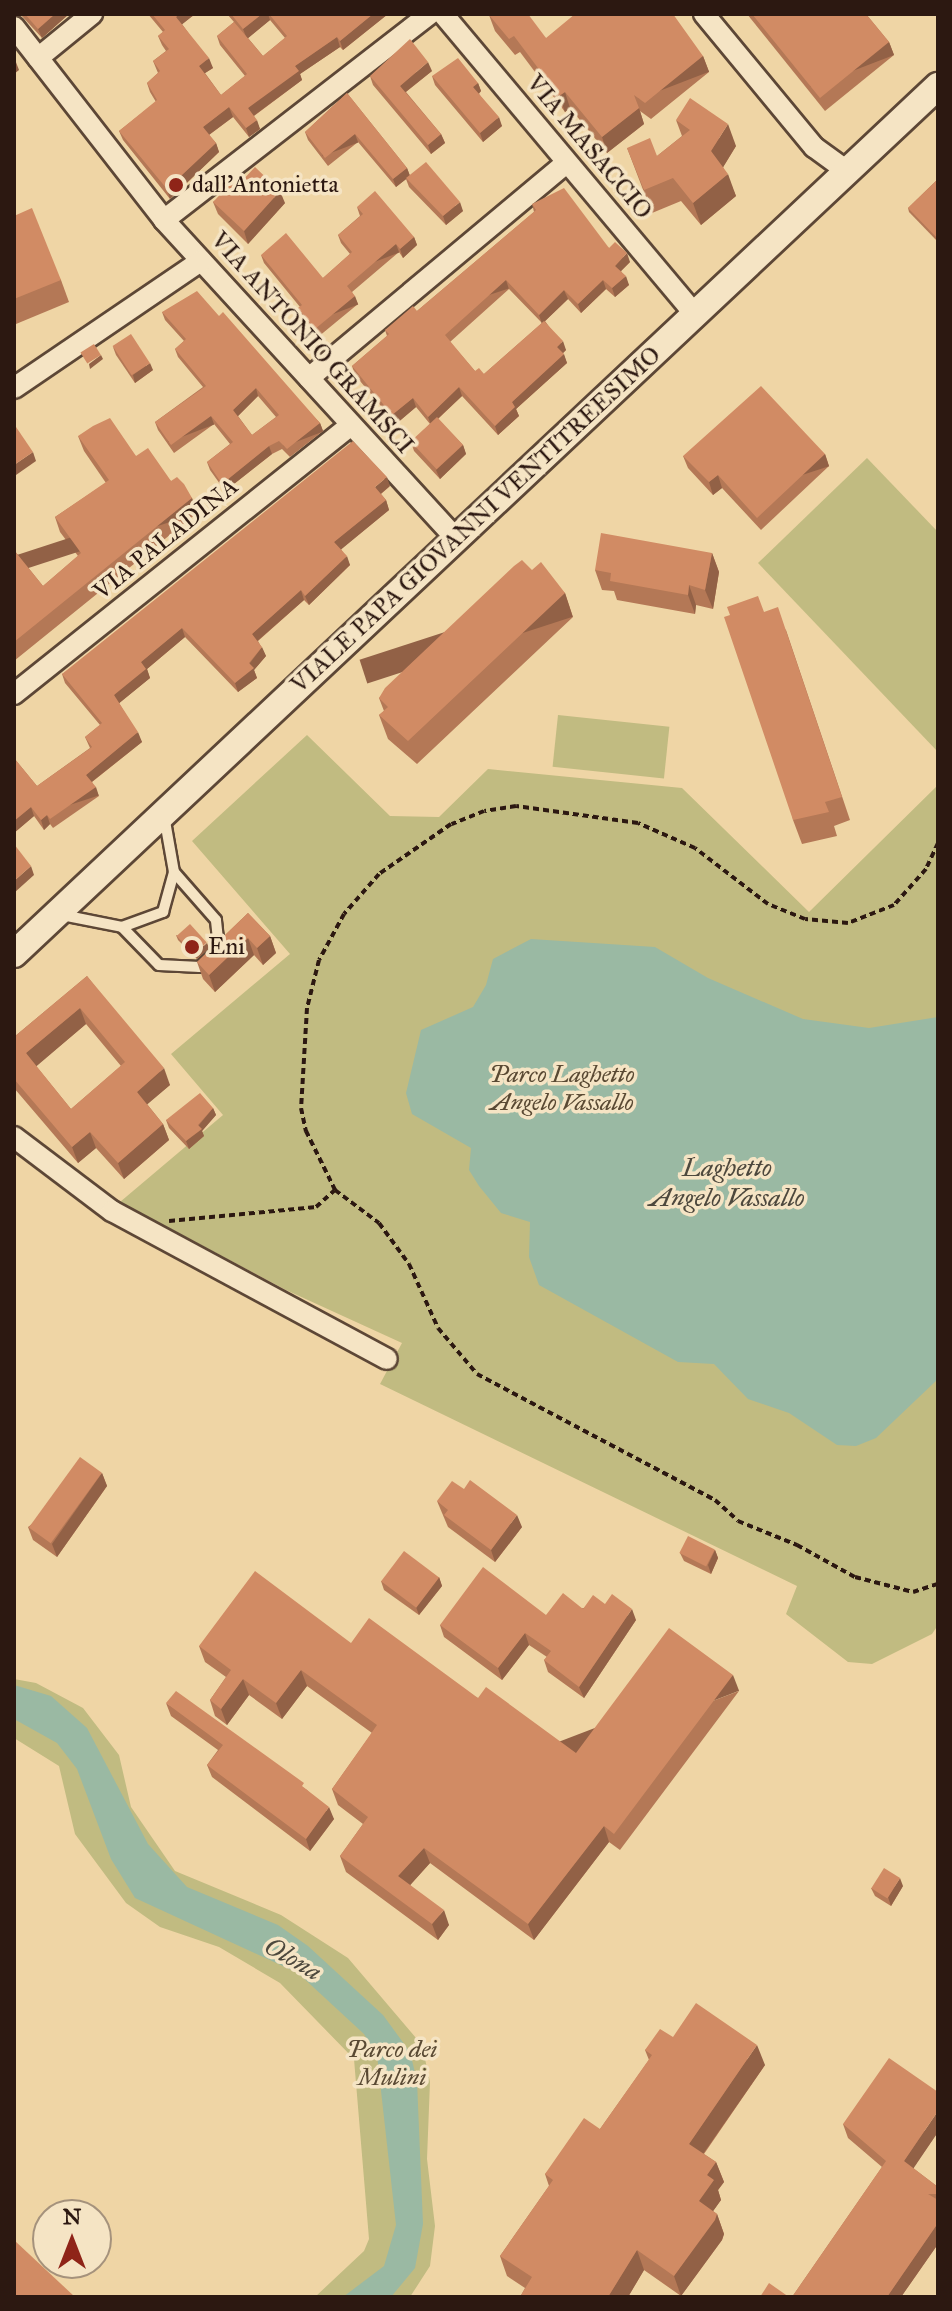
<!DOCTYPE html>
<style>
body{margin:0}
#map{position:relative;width:952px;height:2311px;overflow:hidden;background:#efd5a5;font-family:"IM FELL Great Primer",serif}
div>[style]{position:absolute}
.green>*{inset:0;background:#c1bb81;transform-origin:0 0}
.water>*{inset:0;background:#9ab9a3}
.path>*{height:4px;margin-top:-2px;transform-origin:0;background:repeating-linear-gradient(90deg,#2c1811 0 6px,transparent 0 10px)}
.roads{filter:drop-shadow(2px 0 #5d4736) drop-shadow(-2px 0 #5d4736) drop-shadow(0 2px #5d4736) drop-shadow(0 -2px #5d4736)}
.service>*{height:10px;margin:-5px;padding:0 5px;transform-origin:5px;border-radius:5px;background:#f5e4c4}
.minor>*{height:20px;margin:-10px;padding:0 10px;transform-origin:10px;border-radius:10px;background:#f5e4c4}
.tertiary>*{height:26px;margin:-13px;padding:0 13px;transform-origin:13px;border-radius:13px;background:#f5e4c4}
.wall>*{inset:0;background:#b47856}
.shaded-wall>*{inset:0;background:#926146;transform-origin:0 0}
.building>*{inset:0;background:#d18b64;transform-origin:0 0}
.dots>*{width:22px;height:22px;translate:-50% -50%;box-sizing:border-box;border:4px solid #f5e4c4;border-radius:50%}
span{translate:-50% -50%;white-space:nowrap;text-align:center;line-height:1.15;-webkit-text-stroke:7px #f5e4c4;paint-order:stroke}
.street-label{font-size:24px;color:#2c1811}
.poi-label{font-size:24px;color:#2c1811}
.left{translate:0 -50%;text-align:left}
.park-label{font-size:24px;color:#594933;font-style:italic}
.water-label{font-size:26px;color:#4d483d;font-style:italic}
.frame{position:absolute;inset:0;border:16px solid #2c1811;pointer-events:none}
.north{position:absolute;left:32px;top:2199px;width:80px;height:80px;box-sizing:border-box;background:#f5e4c4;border:2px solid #a5927c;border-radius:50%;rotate:0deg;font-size:22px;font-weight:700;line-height:32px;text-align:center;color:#2c1811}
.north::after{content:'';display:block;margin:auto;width:28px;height:36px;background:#8f2418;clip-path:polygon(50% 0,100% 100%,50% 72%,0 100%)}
</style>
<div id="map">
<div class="green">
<div style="clip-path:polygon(867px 458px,938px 532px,938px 752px,758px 563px)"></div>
<div style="left:558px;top:715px;width:112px;height:52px;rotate:6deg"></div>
<div style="clip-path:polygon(307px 735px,390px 816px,439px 817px,488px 769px,682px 788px,809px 912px,938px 785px,938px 1625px,932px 1634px,872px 1664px,848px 1662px,786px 1614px,797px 1586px,380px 1384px,402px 1343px,286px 1290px,120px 1202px,223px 1115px,171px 1054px,290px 954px,192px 841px)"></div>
<div style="clip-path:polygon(14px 1679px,36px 1683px,83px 1708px,119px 1755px,131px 1807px,175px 1871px,281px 1915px,348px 1958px,422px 2045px,430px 2082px,427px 2159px,435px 2226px,430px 2266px,410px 2297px,315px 2297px,364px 2251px,369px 2239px,354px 2059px,280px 1983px,219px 1947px,160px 1927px,126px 1903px,75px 1834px,59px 1766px,14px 1738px)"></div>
</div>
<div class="water">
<div style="clip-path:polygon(531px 939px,655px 947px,708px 978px,803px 1019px,869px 1028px,938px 1017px,938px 1379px,876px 1438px,856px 1446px,837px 1445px,789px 1413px,748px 1399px,714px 1364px,678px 1362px,539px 1285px,529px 1257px,530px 1222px,501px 1213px,479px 1186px,469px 1170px,471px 1148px,412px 1114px,406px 1093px,421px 1030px,473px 1007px,486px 985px,493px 959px)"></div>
<div style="clip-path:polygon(14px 1685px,51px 1696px,87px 1728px,148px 1844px,187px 1887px,278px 1925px,308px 1946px,383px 2015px,410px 2052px,417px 2081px,423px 2224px,415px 2268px,391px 2297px,343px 2297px,384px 2266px,396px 2225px,377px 2055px,364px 2034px,298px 1973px,135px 1898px,111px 1859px,77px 1769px,57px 1743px,14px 1719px)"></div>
</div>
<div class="path">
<div style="left:938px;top:843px;width:29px;rotate:115deg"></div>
<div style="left:926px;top:869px;width:48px;rotate:131.6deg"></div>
<div style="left:894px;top:905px;width:49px;rotate:158.6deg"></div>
<div style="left:848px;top:923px;width:43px;rotate:-174.7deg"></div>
<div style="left:805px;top:919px;width:40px;rotate:-158deg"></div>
<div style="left:768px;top:904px;width:92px;rotate:-142.5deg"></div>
<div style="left:695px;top:848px;width:62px;rotate:-156.3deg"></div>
<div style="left:638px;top:823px;width:123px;rotate:-172.1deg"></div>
<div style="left:516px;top:806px;width:32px;rotate:171deg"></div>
<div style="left:484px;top:811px;width:35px;rotate:158deg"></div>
<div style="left:451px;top:824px;width:88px;rotate:145.2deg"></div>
<div style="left:379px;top:874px;width:53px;rotate:131.2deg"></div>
<div style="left:344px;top:914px;width:52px;rotate:118.5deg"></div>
<div style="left:319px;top:960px;width:49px;rotate:104deg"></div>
<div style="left:307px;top:1008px;width:100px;rotate:93.4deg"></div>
<div style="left:301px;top:1108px;width:24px;rotate:78deg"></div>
<div style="left:306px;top:1131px;width:66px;rotate:63.8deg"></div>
<div style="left:335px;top:1190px;width:55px;rotate:36.9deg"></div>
<div style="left:379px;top:1223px;width:51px;rotate:53.8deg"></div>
<div style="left:409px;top:1264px;width:70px;rotate:65.6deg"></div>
<div style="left:438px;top:1328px;width:60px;rotate:49.7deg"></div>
<div style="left:477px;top:1374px;width:269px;rotate:27.9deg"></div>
<div style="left:715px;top:1500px;width:31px;rotate:42deg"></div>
<div style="left:738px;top:1521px;width:64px;rotate:22.1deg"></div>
<div style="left:797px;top:1545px;width:66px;rotate:28.9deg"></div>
<div style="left:855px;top:1577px;width:60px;rotate:14.5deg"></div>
<div style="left:913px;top:1592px;width:26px;rotate:-18deg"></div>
<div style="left:169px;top:1221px;width:148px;rotate:-5.4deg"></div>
<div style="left:316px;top:1207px;width:25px;rotate:-42deg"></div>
</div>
<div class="roads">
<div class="service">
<div style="left:62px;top:915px;width:61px;rotate:11.3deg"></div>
<div style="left:122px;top:927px;width:44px;rotate:-20.1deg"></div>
<div style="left:163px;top:912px;width:41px;rotate:-74.6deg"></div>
<div style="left:174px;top:872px;width:58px;rotate:-100deg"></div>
<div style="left:122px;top:927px;width:53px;rotate:45.8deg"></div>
<div style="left:159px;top:965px;width:41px;rotate:2.8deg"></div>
<div style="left:200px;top:967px;width:26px;rotate:-43deg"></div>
<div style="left:219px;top:949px;width:29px;rotate:-96deg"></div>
<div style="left:216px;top:920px;width:64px;rotate:-131.2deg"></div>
</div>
<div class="minor">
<div style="left:443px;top:14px;width:392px;rotate:50deg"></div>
<div style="left:704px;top:14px;width:173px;rotate:50.4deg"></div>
<div style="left:814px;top:147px;width:41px;rotate:36deg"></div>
<div style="left:14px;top:27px;width:244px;rotate:52.1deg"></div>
<div style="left:164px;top:220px;width:432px;rotate:47.5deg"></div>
<div style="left:38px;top:58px;width:70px;rotate:-39.2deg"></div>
<div style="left:164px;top:220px;width:336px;rotate:-37.8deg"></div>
<div style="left:309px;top:378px;width:336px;rotate:-39.9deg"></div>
<div style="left:14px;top:388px;width:226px;rotate:-34.2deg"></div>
<div style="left:14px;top:694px;width:431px;rotate:-38.6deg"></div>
<div style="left:14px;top:1137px;width:123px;rotate:37.1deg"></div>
<div style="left:112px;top:1211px;width:312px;rotate:28.3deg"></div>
</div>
<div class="tertiary">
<div style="left:14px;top:954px;width:1268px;rotate:-43.21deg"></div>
</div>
</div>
<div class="wall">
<div style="clip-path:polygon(20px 14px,69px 14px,42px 38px)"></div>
<div style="clip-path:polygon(evenodd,148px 14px,195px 14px,182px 24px,213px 68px,205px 73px,221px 95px,245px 76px,220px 45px,217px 36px,234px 22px,227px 14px,388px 14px,343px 50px,340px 47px,300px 74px,302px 80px,254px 116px,260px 129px,249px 137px,233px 117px,209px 135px,216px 143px,219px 152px,170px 199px,123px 140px,119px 131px,156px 102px,150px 92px,147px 83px,158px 73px,153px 61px,166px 51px,162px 45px,158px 36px,163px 32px,148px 14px,270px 20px,285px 38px,263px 56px,248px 38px,270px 20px)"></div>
<div style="clip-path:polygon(747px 14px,866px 14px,889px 42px,894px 55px,825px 111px)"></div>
<div style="clip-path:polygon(489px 15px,546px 38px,703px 56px,709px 72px,651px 119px,640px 111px,644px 124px,607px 153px,570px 108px,565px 112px,520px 52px,515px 55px,495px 31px)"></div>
<div style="clip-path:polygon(432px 71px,406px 92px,441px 134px,445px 143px,431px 154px,373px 85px,370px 76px)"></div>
<div style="clip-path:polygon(432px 76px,478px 83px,481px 91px,479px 94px,502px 126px,483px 142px,435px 85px)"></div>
<div style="clip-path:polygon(347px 93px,407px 168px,410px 176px,463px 211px,446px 225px,409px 187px,406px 179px,396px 187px,358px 142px,328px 166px,308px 140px,305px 132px)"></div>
<div style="clip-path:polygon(676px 120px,736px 146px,723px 167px,736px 196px,701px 225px,681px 201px,652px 213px,627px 148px,657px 156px,682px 136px)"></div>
<div style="clip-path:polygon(938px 179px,938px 242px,909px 212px,908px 208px)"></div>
<div style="clip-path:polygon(240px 183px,285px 203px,248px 244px,218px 214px,213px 202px)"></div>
<div style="clip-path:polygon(evenodd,532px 204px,609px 248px,630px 262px,621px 271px,629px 285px,615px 297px,606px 289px,581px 313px,568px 299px,545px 321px,566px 350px,563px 353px,567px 363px,516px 409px,519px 416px,498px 435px,462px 396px,438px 419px,463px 445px,466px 454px,440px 479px,414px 451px,411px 442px,430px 424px,416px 407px,396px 424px,355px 375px,352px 366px,387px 336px,385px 330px,417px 311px,534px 212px,532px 204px,509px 289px,542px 323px,484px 374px,475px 371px,450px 342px,509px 289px)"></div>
<div style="clip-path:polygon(357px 207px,414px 237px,417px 245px,403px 258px,399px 252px,352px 292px,358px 304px,318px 337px,301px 316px,298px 308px,300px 307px,264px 263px,261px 255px,323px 278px,350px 254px,341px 243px,338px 235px,360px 216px)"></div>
<div style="clip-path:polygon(14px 216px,61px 280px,69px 302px,16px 324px,14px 320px)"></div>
<div style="clip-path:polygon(evenodd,162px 312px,219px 316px,320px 423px,323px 431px,290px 457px,282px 449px,272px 454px,225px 491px,210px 470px,207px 462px,230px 444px,214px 424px,174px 453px,158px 430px,155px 422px,203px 387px,178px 357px,175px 349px,184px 341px,165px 320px,162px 312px,258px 396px,276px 417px,252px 435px,238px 416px,258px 396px)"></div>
<div style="clip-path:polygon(113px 347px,153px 370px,135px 383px,116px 355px)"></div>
<div style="clip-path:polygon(78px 436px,136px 456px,171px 481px,192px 498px,197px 513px,14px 661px,14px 550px,43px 586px,78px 556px,60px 532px,55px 517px,106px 483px,84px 451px)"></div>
<div style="clip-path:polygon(825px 454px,829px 466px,761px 530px,722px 488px,713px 495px,688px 468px,683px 456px)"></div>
<div style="clip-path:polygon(390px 486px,381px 494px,386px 500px,389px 510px,341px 549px,350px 565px,309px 605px,304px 600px,258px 641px,266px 656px,254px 670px,257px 678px,238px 692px,185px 637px,147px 669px,150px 678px,119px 703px,142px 742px,92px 782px,99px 796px,53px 828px,50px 824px,44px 830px,34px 816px,14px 833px,14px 758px,37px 786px,90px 748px,85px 737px,100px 725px,65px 683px,62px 674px)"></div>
<div style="clip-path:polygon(712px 553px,719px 572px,713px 609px,696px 605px,695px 614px,617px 600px,614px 591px,602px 590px,595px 570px)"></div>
<div style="clip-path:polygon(532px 570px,565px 593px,573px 617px,417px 764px,388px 739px,379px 715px,384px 711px,379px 698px)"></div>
<div style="clip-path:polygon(764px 612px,786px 630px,850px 820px,834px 826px,837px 836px,802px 844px,793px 820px)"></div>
<div style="clip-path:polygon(248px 913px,270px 936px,276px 953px,263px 965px,254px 955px,215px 992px,203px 979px,197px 962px)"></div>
<div style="clip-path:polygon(176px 935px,209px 948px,197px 959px,178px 940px)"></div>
<div style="clip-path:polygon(evenodd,87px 976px,170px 1085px,147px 1104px,163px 1124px,169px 1140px,124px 1179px,96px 1148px,78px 1163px,14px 1088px,14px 1037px,87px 976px,86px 1024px,121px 1066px,71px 1109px,36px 1066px,86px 1024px)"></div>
<div style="clip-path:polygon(213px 1108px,216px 1115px,202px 1131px,204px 1136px,189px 1149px,169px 1128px,166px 1120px)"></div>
<div style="clip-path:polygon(102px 1473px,107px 1486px,57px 1557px,33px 1540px,28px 1527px)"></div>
<div style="clip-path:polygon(437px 1501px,522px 1527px,495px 1562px,448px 1527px)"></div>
<div style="clip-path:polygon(715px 1550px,718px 1558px,711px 1574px,684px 1561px,680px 1553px)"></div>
<div style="clip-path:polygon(439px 1577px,442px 1586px,419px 1615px,384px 1590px,381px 1581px)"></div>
<div style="clip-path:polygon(605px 1604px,636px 1620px,584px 1698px,548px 1672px,544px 1660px,547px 1657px,529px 1645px,502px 1680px,444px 1637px,440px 1625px,546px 1615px)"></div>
<div style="clip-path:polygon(351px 1643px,478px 1698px,576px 1753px,739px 1691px,620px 1850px,609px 1842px,534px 1940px,430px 1863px,410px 1885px,449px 1925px,438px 1940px,346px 1872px,340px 1856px,363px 1824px,338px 1805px,332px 1789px,372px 1733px,307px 1686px,282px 1719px,249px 1695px,227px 1725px,215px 1716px,210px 1700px,226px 1677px,205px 1662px,199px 1646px)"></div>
<div style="clip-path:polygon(166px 1703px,307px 1790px,334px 1819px,310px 1851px,212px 1777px,207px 1765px,218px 1750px,171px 1716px)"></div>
<div style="clip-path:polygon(903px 1886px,891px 1906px,875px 1896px,871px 1888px)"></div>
<div style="clip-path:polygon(673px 2037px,765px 2065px,704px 2154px,716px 2162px,724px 2182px,718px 2190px,721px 2200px,713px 2211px,717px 2214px,724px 2234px,722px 2240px,681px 2296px,644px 2270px,628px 2297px,520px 2297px,525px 2288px,507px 2276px,500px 2256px,549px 2186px,545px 2174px,600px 2129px,649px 2060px,645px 2050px)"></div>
<div style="clip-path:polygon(843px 2124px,938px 2132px,913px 2168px,938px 2187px,938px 2244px,901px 2297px,792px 2297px,882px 2167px,848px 2138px)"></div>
</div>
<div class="shaded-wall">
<div style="clip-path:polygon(55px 14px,69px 14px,42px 38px,38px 29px)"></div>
<div style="clip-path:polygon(179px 14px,195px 14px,180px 26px,176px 17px)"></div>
<div style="clip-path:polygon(262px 14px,268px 14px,270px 20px,247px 39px,243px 29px)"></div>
<div style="clip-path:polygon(373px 14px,388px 14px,343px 50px,340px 41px)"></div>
<div style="clip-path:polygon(337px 37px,340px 47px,300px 74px,302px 80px,252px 117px,248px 108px,295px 66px)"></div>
<div style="left:889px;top:42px;width:14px;height:89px;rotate:69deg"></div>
<div style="left:703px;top:56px;width:17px;height:75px;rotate:69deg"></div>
<div style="clip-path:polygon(14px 57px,19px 70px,14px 74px)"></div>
<div style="clip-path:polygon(209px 58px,213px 68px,202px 75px,199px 66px)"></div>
<div style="clip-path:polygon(428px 62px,432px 71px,403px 94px,400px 86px)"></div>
<div style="clip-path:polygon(478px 83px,481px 91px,476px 96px,473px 87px)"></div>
<div style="clip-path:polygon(565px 92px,570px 108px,565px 112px,559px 96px)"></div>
<div style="clip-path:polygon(229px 107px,233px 117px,206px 137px,203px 127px)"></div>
<div style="clip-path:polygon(639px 108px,644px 124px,607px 153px,602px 137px)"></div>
<div style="clip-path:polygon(499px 117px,502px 126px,483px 142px,480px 133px)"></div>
<div style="clip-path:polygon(257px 120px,260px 129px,249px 137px,246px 128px)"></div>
<div style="clip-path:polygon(728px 124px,736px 146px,719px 174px,711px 151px)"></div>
<div style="left:355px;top:134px;width:9px;height:38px;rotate:69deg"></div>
<div style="clip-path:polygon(441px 134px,445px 143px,431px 154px,428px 145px)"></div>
<div style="clip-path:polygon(216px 143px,219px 152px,170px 199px,167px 189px)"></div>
<div style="clip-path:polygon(407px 168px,410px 176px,396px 187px,393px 179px)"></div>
<div style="clip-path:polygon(728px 174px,736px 196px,701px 225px,693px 203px)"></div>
<div style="clip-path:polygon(280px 191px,285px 203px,248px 244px,244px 231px)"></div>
<div style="clip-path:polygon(460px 202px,463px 211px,446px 225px,443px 216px)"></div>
<div style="clip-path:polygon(414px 237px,417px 245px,403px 258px,400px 249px)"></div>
<div style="left:396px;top:244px;width:9px;height:65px;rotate:69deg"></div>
<div style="clip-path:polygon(627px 253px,630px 262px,618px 274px,615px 266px)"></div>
<div style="clip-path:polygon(626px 276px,629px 285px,615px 297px,612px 288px)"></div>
<div style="left:506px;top:280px;width:9px;height:82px;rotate:72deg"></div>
<div style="clip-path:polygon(603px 280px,606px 289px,581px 313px,578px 304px)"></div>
<div style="clip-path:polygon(564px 290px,568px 299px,542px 324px,539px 315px)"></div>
<div style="left:355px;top:296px;width:9px;height:52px;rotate:69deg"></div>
<div style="clip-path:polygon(563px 341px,566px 350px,560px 356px,557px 347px)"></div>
<div style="clip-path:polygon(564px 354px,567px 363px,516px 409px,519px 416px,498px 435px,495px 426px,512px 402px)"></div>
<div style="clip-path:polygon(101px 355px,103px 359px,90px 369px,89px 364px)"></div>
<div style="clip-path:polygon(150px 363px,153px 370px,135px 383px,133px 375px)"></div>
<div style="clip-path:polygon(459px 387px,462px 396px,431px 425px,428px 417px)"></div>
<div style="clip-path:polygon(256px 388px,258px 396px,236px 418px,233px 410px)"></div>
<div style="clip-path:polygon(413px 398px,416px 407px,396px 424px,392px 415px)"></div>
<div style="left:211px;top:416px;width:9px;height:49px;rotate:69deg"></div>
<div style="left:320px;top:423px;width:9px;height:42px;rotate:69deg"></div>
<div style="clip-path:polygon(463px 445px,466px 454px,440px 479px,436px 470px)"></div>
<div style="clip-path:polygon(269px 446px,272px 454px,225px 491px,222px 484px)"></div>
<div style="clip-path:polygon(33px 452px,36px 461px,16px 475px,14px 465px)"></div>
<div style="left:825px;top:454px;width:13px;height:93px;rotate:72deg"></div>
<div style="clip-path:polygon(718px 475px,722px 488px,713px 495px,709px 482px)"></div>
<div style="clip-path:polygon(387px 477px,390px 486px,378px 496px,375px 487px)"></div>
<div style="left:192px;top:498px;width:16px;height:229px;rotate:72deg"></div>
<div style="clip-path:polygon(386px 500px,389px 510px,338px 552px,334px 542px)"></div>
<div style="clip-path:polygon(712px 553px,719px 572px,713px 609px,705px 590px)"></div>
<div style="clip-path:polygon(347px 556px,350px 565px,309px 605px,305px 596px)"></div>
<div style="clip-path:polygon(689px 585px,696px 605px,695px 614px,688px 595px)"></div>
<div style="clip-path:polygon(301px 590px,304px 600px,255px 643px,252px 634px)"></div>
<div style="left:565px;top:593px;width:25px;height:216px;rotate:72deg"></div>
<div style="clip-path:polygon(182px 628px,185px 637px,147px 669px,150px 678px,117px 705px,114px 695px,141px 662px)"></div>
<div style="clip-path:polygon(262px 647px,266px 656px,254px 670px,257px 678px,238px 692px,235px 683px)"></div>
<div style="clip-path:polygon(138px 732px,142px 742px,89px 784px,86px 775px)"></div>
<div style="left:96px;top:787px;width:9px;height:56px;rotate:72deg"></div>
<div style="clip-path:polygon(31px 807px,34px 816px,14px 833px,14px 821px)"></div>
<div style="clip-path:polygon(47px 815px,50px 824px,44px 830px,41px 820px)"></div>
<div style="clip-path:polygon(31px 866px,34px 875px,14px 893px,14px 881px)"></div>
<div style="clip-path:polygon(270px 936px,276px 953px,263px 965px,257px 948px)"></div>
<div style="clip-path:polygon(248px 938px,254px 955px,215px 992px,209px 975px)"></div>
<div style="clip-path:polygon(207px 943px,209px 948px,197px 959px,195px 954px)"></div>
<div style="clip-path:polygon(80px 1008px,86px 1024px,32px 1070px,26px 1053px)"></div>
<div style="clip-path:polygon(164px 1068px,170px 1085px,143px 1108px,137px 1092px)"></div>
<div style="clip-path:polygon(213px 1108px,216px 1115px,202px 1131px,204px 1136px,189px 1149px,186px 1141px)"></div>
<div style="clip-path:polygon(163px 1124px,169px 1140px,124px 1179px,118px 1163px)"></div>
<div style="clip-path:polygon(90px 1132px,96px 1148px,78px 1163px,72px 1147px)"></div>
<div style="clip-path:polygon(102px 1473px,107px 1486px,57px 1557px,52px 1544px)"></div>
<div style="clip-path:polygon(517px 1515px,522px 1527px,495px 1562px,491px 1550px)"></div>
<div style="clip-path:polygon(715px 1550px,718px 1558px,711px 1574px,708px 1565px)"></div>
<div style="clip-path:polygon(439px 1577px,442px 1586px,419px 1615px,416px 1607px)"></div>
<div style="clip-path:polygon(632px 1609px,636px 1620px,584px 1698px,579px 1687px)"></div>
<div style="clip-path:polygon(525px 1633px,529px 1645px,502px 1680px,498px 1668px)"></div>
<div style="clip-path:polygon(301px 1670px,307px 1686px,282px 1719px,276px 1703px)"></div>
<div style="left:733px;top:1675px;width:17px;height:199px;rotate:69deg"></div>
<div style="clip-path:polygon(243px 1679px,249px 1695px,227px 1725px,221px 1709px)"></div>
<div style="clip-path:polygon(329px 1807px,334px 1819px,310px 1851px,306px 1839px)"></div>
<div style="clip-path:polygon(604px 1826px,609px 1842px,534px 1940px,528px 1924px)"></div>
<div style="clip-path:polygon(424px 1848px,430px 1863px,404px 1892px,398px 1876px)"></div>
<div style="clip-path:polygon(900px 1878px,903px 1886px,891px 1906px,888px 1897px)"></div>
<div style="clip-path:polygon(444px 1910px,449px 1925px,438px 1940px,432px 1924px)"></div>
<div style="clip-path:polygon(757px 2045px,765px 2065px,696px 2164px,689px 2144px)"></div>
<div style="clip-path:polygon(938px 2111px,938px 2132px,909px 2175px,904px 2161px)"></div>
<div style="clip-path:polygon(716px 2162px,724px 2182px,718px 2190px,721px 2200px,706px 2221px,699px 2201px,707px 2175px)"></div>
<div style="clip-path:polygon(717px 2214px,724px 2234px,722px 2240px,681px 2296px,674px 2276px)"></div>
<div style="clip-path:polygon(938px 2223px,938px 2244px,901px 2297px,887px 2297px)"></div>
<div style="clip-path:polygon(637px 2250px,644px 2270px,628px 2297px,608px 2297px)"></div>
</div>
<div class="building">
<div style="clip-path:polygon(25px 14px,55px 14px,38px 29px)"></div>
<div style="clip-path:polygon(152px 14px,179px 14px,176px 17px,209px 58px,199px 66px,221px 95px,247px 74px,217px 36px,234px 22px,263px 56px,287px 36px,269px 14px,373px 14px,340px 41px,337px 37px,295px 66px,299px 71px,248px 108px,257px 120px,246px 128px,229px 107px,203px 127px,216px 143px,167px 189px,119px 131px,157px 100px,147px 83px,160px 71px,153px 61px,169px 49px,158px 36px,165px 30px)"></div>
<div style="clip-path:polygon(231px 14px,262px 14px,243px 29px)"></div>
<div style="clip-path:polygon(490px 14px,528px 14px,546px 38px,575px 14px,673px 14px,703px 56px,645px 103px,634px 95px,639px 108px,602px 137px,565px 92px,559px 96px,514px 36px,509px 39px,489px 15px)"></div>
<div style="clip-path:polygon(752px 14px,866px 14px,889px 42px,820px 98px)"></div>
<div style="clip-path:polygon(410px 39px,428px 62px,400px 86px,441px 134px,428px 145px,370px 76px)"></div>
<div style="clip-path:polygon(458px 58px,478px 83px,473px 87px,499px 117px,480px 133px,432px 76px)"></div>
<div style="clip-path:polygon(347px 93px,407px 168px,393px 179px,355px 134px,325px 158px,305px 132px)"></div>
<div style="clip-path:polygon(690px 98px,728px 124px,711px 151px,728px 174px,693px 203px,673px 178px,644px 190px,627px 148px,650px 138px,657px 156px,690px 130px,676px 120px)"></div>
<div style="clip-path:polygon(426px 162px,460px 202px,443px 216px,406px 178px)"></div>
<div style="clip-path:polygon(255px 167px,280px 191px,244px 231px,213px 202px,236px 178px,240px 183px)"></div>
<div style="clip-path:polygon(938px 179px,938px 239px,908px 208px)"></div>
<div style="clip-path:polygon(564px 188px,609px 248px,615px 242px,627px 253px,615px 266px,626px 276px,612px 288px,603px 280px,578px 304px,564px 290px,539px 315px,506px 280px,445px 335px,475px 371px,479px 368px,484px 374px,544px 321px,563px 341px,557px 347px,564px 354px,512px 402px,515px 407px,495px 426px,459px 387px,428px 417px,413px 398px,392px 415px,352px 366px,389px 334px,385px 330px,413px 306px,417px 311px,536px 210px,532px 204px)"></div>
<div style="clip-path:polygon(375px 191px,414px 237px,400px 249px,396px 244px,347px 286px,355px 296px,315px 329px,298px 308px,302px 305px,261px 255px,286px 233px,323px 278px,352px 252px,338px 235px,363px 214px,357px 207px)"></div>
<div style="clip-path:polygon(32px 208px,61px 280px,14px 299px,14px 216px)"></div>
<div style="clip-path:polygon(evenodd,197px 291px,219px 316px,223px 312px,320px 423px,287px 449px,279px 441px,269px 446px,222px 484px,207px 462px,233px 442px,211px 416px,171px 445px,155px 422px,206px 386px,175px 349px,186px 339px,162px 312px,197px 291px,256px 388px,279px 415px,252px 435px,233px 410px,256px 388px)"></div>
<div style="left:131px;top:334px;width:35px;height:22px;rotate:57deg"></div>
<div style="left:94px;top:344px;width:13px;height:16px;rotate:58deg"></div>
<div style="clip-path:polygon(761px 386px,825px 454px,757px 518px,718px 475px,709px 482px,683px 456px)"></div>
<div style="left:437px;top:417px;width:38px;height:36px;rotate:47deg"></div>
<div style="clip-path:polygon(110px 418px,136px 456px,148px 448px,171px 481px,177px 477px,184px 484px,192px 498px,14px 642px,14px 550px,43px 586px,81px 553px,55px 517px,109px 480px,78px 436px,93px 426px)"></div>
<div style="clip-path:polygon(14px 424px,33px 452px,14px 465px)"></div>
<div style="clip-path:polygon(353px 441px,387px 477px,375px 487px,386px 500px,334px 542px,347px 556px,305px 596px,301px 590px,252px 634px,262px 647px,249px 663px,254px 668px,235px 683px,182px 628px,141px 662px,146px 669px,114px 695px,138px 732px,86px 775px,96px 787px,50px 819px,47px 815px,41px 820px,31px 807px,14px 821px,14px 758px,37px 786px,92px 747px,85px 737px,102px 723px,62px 674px)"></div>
<div style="clip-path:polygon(601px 533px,712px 553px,705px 590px,689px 585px,688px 595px,610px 581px,611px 573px,595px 570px)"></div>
<div style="clip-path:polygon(522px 560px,532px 570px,541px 562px,565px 593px,408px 741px,379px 715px,388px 707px,379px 698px,385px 688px,514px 566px)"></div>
<div style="clip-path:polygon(758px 596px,764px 612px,778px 607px,842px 797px,825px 802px,829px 812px,793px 820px,724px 617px,730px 615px,727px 607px)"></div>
<div style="clip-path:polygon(14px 844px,31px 866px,14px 881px)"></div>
<div style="clip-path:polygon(248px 913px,270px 936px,257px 948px,248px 938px,209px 975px,197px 962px)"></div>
<div style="left:190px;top:924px;width:25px;height:18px;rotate:48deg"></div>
<div style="clip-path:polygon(evenodd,87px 976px,164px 1068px,137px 1092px,163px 1124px,118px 1163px,90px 1132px,72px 1147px,14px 1079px,14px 1037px,87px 976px,80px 1008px,125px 1062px,71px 1109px,26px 1053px,80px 1008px)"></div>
<div style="clip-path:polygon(200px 1093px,213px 1108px,198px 1125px,202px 1129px,186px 1141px,166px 1120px)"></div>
<div style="left:80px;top:1457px;width:27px;height:87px;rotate:36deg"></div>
<div style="clip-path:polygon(470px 1480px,517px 1515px,491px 1550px,444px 1515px,448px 1510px,437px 1501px,452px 1481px,464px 1489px)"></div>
<div style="left:688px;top:1536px;width:30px;height:19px;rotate:27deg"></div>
<div style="left:404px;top:1551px;width:44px;height:38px;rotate:37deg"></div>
<div style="clip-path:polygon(483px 1567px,546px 1615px,563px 1593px,583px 1609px,593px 1595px,605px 1604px,612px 1594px,632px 1609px,579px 1687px,544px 1660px,551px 1651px,525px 1633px,498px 1668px,440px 1625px)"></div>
<div style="clip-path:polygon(255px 1571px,351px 1643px,369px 1618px,478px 1698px,486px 1687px,576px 1753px,669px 1628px,733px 1675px,614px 1834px,604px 1826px,528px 1924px,424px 1848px,398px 1876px,444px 1910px,432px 1924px,340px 1856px,368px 1817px,332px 1789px,377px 1725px,301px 1670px,276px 1703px,243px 1679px,221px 1709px,210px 1700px,231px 1670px,199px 1646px)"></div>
<div style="clip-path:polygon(176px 1691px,304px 1783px,302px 1786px,329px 1807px,306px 1839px,207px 1765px,223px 1745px,166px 1703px)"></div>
<div style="left:884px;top:1868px;width:19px;height:24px;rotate:32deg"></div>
<div style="clip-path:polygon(696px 2003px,757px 2045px,689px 2144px,716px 2162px,707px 2175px,714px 2180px,699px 2201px,717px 2214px,715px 2220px,674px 2276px,637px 2250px,608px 2297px,520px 2297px,532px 2277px,500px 2256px,553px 2180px,545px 2174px,584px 2118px,600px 2129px,652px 2055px,645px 2050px,660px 2029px,673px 2037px)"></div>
<div style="clip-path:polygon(889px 2058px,938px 2092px,938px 2111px,904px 2161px,938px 2187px,938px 2194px,928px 2194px,938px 2200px,938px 2223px,887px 2297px,792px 2297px,886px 2161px,843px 2124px)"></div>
<div style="clip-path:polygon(14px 2240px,75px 2297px,14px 2297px)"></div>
<div style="clip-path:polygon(769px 2283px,789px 2297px,760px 2297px)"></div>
</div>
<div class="dots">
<div style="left:176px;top:185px;background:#8f2418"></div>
<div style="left:192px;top:947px;background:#8f2418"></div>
</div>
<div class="street-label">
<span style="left:589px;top:147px;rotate:50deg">VIA MASACCIO</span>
<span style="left:312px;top:343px;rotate:48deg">VIA ANTONIO GRAMSCI</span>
<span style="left:476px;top:520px;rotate:-43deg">VIALE PAPA GIOVANNI VENTITREESIMO</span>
<span style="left:166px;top:539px;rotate:-39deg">VIA PALADINA</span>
</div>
<div class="poi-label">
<span class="left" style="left:192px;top:185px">dall'Antonietta</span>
<span class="left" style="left:208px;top:947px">Eni</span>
</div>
<div class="park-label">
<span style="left:562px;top:1089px">Parco Laghetto<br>Angelo Vassallo</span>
<span style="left:392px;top:2064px">Parco dei<br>Mulini</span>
</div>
<div class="water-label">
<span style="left:727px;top:1183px">Laghetto<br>Angelo Vassallo</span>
<span style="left:293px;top:1959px;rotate:30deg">Olona</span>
</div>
<div class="frame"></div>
<div class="north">N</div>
</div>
